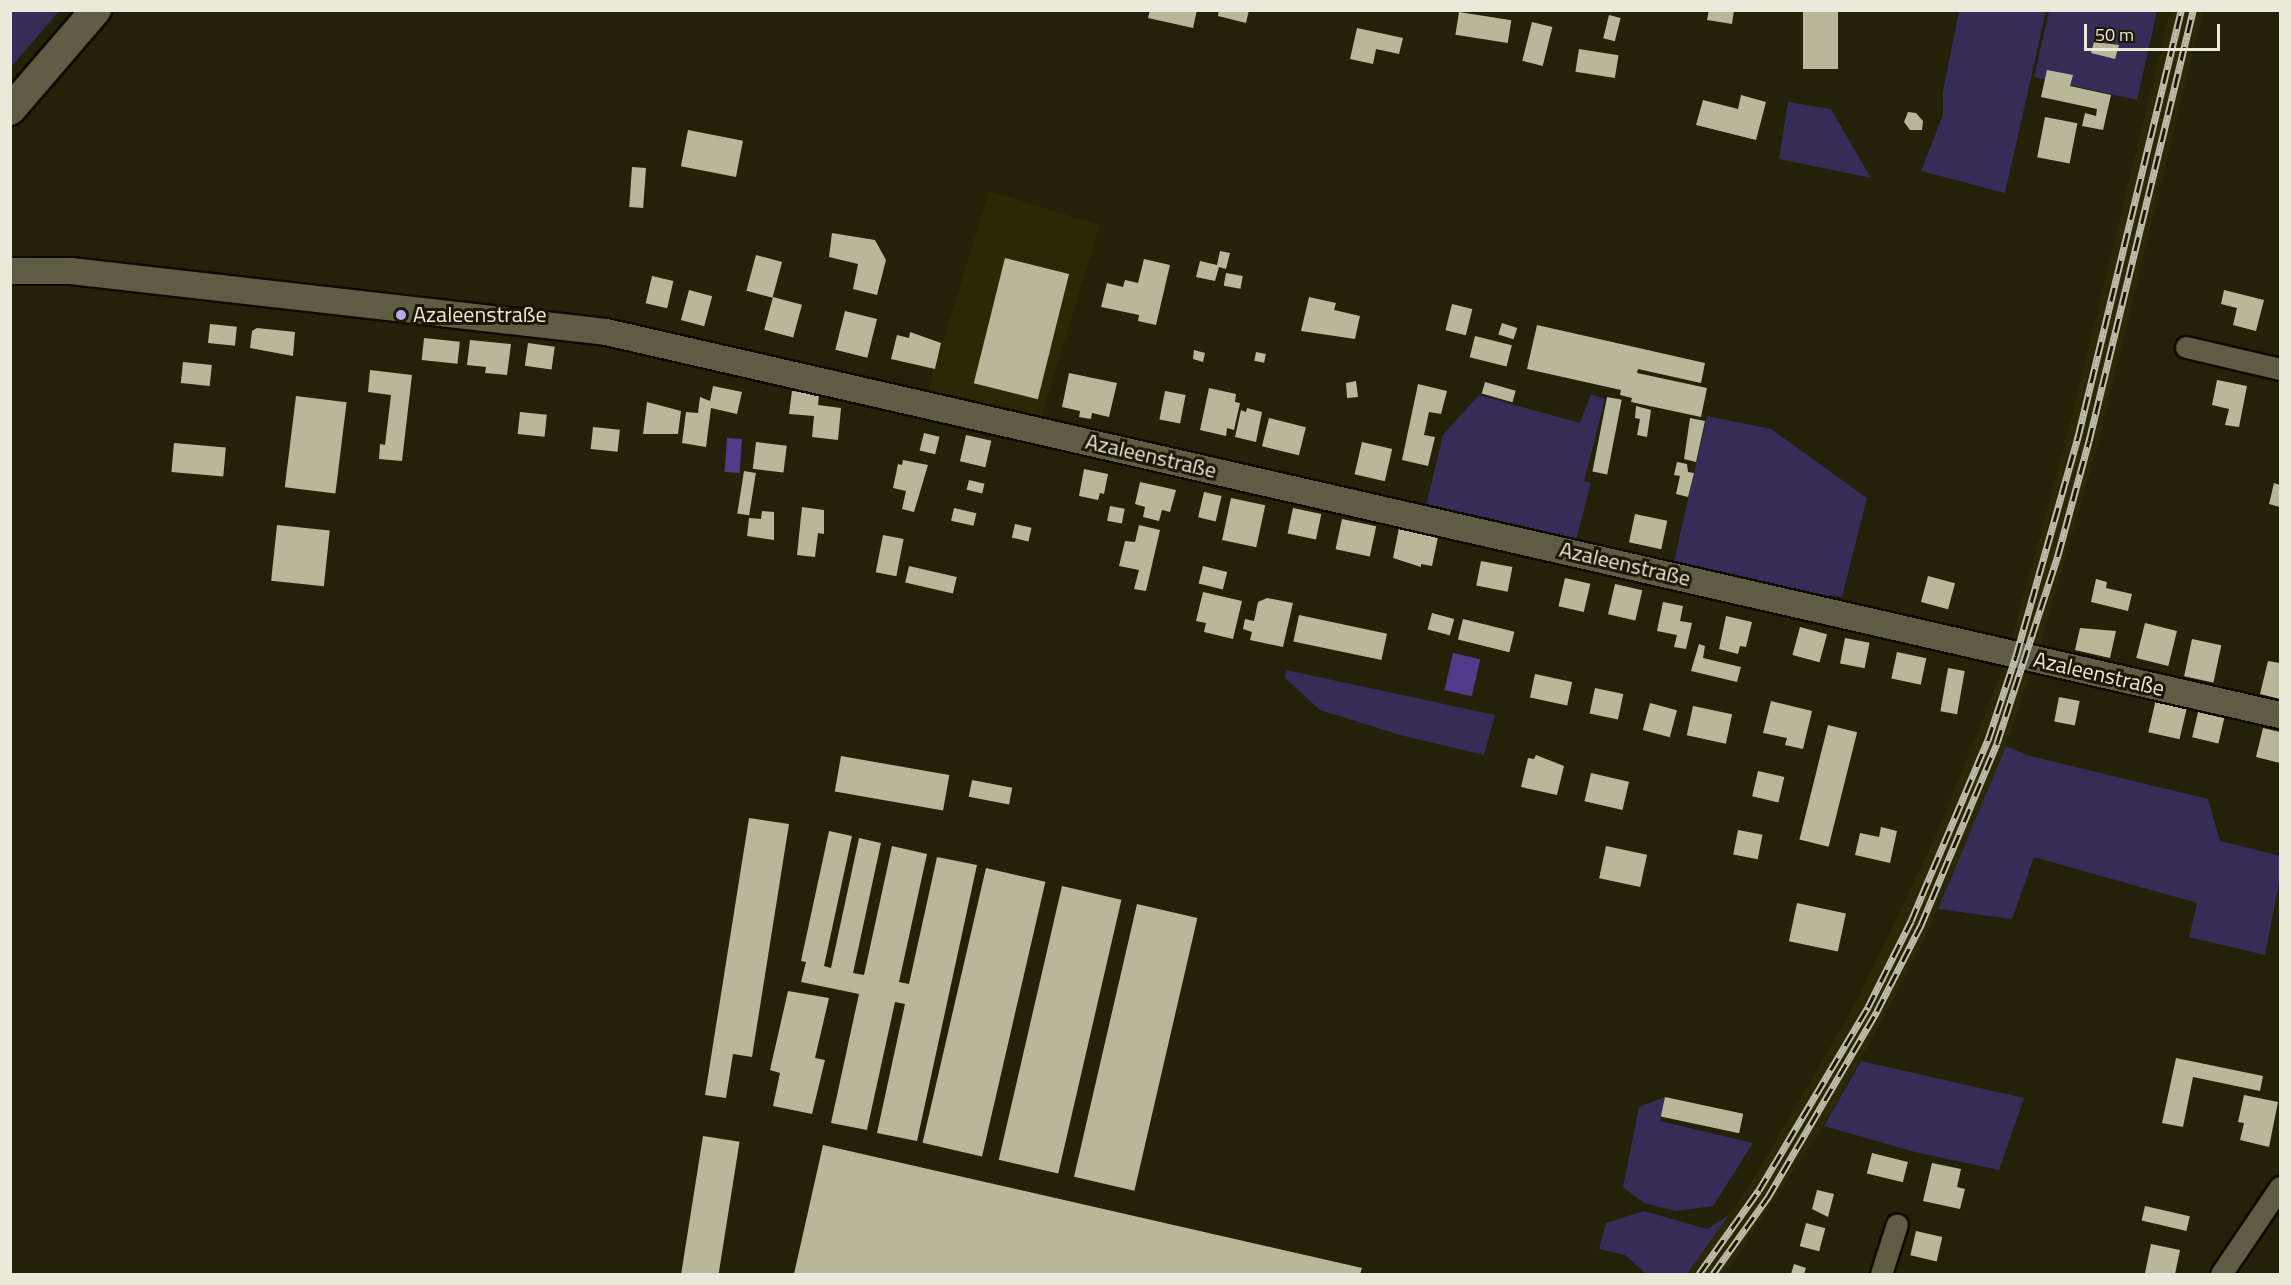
<!DOCTYPE html>
<meta charset="utf-8">
<style>
body{margin:0}
#map{position:relative;width:2291px;height:1285px;overflow:hidden;background:#232108;font-family:"Titillium Web",sans-serif}
div>[style]{position:absolute}
.built>*{inset:0;background:#2b2806;transform-origin:0 0}
.green>*{inset:0;background:#352c58}
.water>*{inset:0;background:#4e3c8a;transform-origin:0 0}
.building>*{inset:0;background:#b9b79a;transform-origin:0 0}
.roads{filter:drop-shadow(2px 0 #0d0a00) drop-shadow(-2px 0 #0d0a00) drop-shadow(0 2px #0d0a00) drop-shadow(0 -2px #0d0a00)}
.minor>*{height:21px;margin:-10.5px;padding:0 10.5px;transform-origin:10.5px;border-radius:10.5px;background:#5e5c42}
.tertiary>*{height:26px;margin:-13px;padding:0 13px;transform-origin:13px;border-radius:13px;background:#5e5c42}
.secondary>*{height:30px;margin:-15px;padding:0 15px;transform-origin:15px;border-radius:15px;background:#5e5c42}
.rail>*{height:7px;margin-top:-3.5px;transform-origin:0;background:repeating-linear-gradient(90deg,#1a1801 0 14px,#c0bfad 0 28px);box-sizing:border-box;border-block:2px solid #c0bfad}
.dots>*{width:16px;height:16px;translate:-50% -50%;box-sizing:border-box;border:3px solid #1a1801;border-radius:50%}
span{translate:-50% -50%;white-space:nowrap;text-align:center;line-height:1.15;-webkit-text-stroke:6px #1a1801;paint-order:stroke}
.poi-label{font-size:22px;color:#eae9da}
.left{translate:0 -50%;text-align:left}
.street-label{font-size:22px;color:#eae9da}
.frame{position:absolute;inset:0;border:12px solid #eae9da;pointer-events:none}
.scale{position:absolute;left:2084px;top:24px;width:136px;height:27px;box-sizing:border-box;border:3px solid #eae9da;border-top:0;padding-left:8px;font-size:18px;line-height:21px;white-space:nowrap;color:#eae9da;-webkit-text-stroke:4px #1a1801;paint-order:stroke}
</style>
<div id="map">
<div class="built">
<div style="clip-path:polygon(2170px 11px,2203px 11px,2098px 444px,2040px 646px,2012px 637px,2067px 436px)"></div>
<div style="left:989px;top:191px;width:116px;height:214px;rotate:17deg"></div>
<div style="clip-path:polygon(2005px 664px,2031px 672px,2006px 746px,1929px 929px,1885px 1015px,1823px 1126px,1725px 1274px,1687px 1274px,1750px 1185px,1857px 1001px,1936px 835px)"></div>
</div>
<div class="green">
<div style="clip-path:polygon(11px 10px,59px 11px,11px 67px,10px 11px)"></div>
<div style="clip-path:polygon(1959px 11px,2046px 11px,2005px 193px,1921px 171px,1943px 115px,1943px 92px)"></div>
<div style="clip-path:polygon(2049px 11px,2157px 11px,2137px 100px,2034px 77px)"></div>
<div style="clip-path:polygon(1788px 102px,1831px 109px,1871px 178px,1779px 159px)"></div>
<div style="clip-path:polygon(1591px 394px,1605px 399px,1584px 481px,1591px 483px,1575px 544px,1425px 510px,1443px 435px,1479px 395px,1580px 423px)"></div>
<div style="clip-path:polygon(1707px 416px,1771px 429px,1867px 498px,1842px 597px,1830px 595px,1825px 599px,1673px 566px)"></div>
<div style="clip-path:polygon(1286px 670px,1495px 715px,1484px 755px,1400px 735px,1320px 710px,1285px 678px)"></div>
<div style="clip-path:polygon(2006px 746px,2030px 756px,2208px 799px,2220px 841px,2280px 856px,2280px 878px,2265px 955px,2189px 937px,2197px 903px,2034px 857px,2012px 919px,1938px 909px)"></div>
<div style="clip-path:polygon(1861px 1061px,2024px 1098px,1999px 1170px,1915px 1152px,1824px 1126px)"></div>
<div style="clip-path:polygon(1665px 1097px,1660px 1121px,1753px 1143px,1713px 1206px,1676px 1211px,1644px 1203px,1623px 1187px,1639px 1107px)"></div>
<div style="clip-path:polygon(1644px 1211px,1707px 1229px,1729px 1215px,1687px 1274px,1646px 1274px,1625px 1255px,1599px 1249px,1606px 1223px)"></div>
</div>
<div class="water">
<div style="left:727px;top:438px;width:15px;height:34px;rotate:4deg"></div>
<div style="left:1453px;top:653px;width:28px;height:38px;rotate:13deg"></div>
</div>
<div class="building">
<div style="clip-path:polygon(1150px 10px,1197px 10px,1193px 28px,1148px 18px)"></div>
<div style="clip-path:polygon(1219px 10px,1249px 10px,1246px 23px,1218px 16px)"></div>
<div style="clip-path:polygon(1709px 10px,1734px 10px,1732px 24px,1707px 20px)"></div>
<div style="left:1803px;top:10px;width:35px;height:59px"></div>
<div style="left:1459px;top:12px;width:53px;height:23px;rotate:9deg"></div>
<div style="left:1609px;top:15px;width:12px;height:24px;rotate:14deg"></div>
<div style="left:1532px;top:22px;width:21px;height:40px;rotate:14deg"></div>
<div style="clip-path:polygon(1357px 28px,1403px 38px,1399px 54px,1376px 49px,1373px 64px,1350px 59px)"></div>
<div style="clip-path:polygon(2094px 42px,2119px 45px,2115px 59px,2091px 53px)"></div>
<div style="left:1579px;top:49px;width:40px;height:23px;rotate:9deg"></div>
<div style="clip-path:polygon(2047px 70px,2073px 75px,2070px 86px,2111px 95px,2103px 130px,2082px 126px,2085px 113px,2096px 116px,2097px 109px,2041px 97px)"></div>
<div style="clip-path:polygon(1741px 95px,1766px 102px,1756px 140px,1696px 125px,1703px 100px,1738px 109px)"></div>
<div style="clip-path:polygon(1908px 112px,1916px 113px,1923px 121px,1922px 130px,1910px 130px,1904px 122px)"></div>
<div style="left:2045px;top:117px;width:33px;height:41px;rotate:11deg"></div>
<div style="left:688px;top:130px;width:56px;height:37px;rotate:11deg"></div>
<div style="left:632px;top:167px;width:14px;height:40px;rotate:4deg"></div>
<div style="clip-path:polygon(832px 233px,875px 240px,886px 260px,877px 295px,853px 289px,858px 264px,829px 257px)"></div>
<div style="clip-path:polygon(1220px 251px,1230px 253px,1226px 269px,1219px 267px,1215px 281px,1196px 277px,1200px 261px,1217px 265px)"></div>
<div style="left:756px;top:255px;width:27px;height:37px;rotate:15deg"></div>
<div style="left:1005px;top:258px;width:66px;height:129px;rotate:14deg"></div>
<div style="clip-path:polygon(1144px 259px,1170px 265px,1156px 325px,1138px 321px,1139px 315px,1101px 307px,1107px 283px,1123px 287px,1125px 280px,1138px 283px)"></div>
<div style="left:1226px;top:273px;width:17px;height:13px;rotate:10deg"></div>
<div style="left:652px;top:276px;width:22px;height:28px;rotate:13deg"></div>
<div style="left:689px;top:290px;width:24px;height:31px;rotate:15deg"></div>
<div style="clip-path:polygon(2224px 290px,2264px 300px,2256px 331px,2233px 325px,2237px 308px,2221px 304px)"></div>
<div style="left:773px;top:297px;width:30px;height:34px;rotate:15deg"></div>
<div style="clip-path:polygon(1309px 297px,1336px 303px,1334px 310px,1360px 316px,1355px 339px,1301px 331px)"></div>
<div style="left:1452px;top:304px;width:21px;height:27px;rotate:14deg"></div>
<div style="left:845px;top:311px;width:33px;height:40px;rotate:14deg"></div>
<div style="left:1502px;top:323px;width:16px;height:12px;rotate:18deg"></div>
<div style="left:210px;top:324px;width:27px;height:19px;rotate:6deg"></div>
<div style="clip-path:polygon(1537px 325px,1705px 363px,1701px 383px,1638px 369px,1637px 373px,1707px 388px,1701px 417px,1631px 402px,1632px 398px,1620px 395px,1621px 390px,1527px 369px)"></div>
<div style="clip-path:polygon(257px 328px,295px 332px,293px 356px,250px 348px,252px 331px)"></div>
<div style="clip-path:polygon(910px 332px,941px 343px,935px 369px,891px 359px,897px 335px,909px 338px)"></div>
<div style="left:1475px;top:336px;width:38px;height:22px;rotate:14deg"></div>
<div style="left:424px;top:338px;width:36px;height:22px;rotate:6deg"></div>
<div style="clip-path:polygon(470px 340px,511px 344px,507px 375px,485px 373px,486px 367px,467px 365px)"></div>
<div style="left:528px;top:343px;width:27px;height:23px;rotate:8deg"></div>
<div style="clip-path:polygon(1194px 350px,1205px 353px,1203px 362px,1193px 359px)"></div>
<div style="left:1256px;top:352px;width:10px;height:9px;rotate:11deg"></div>
<div style="left:183px;top:362px;width:29px;height:21px;rotate:6deg"></div>
<div style="clip-path:polygon(370px 370px,412px 375px,402px 461px,379px 459px,380px 444px,385px 445px,391px 395px,368px 392px)"></div>
<div style="clip-path:polygon(1069px 373px,1117px 383px,1109px 417px,1092px 413px,1091px 419px,1079px 417px,1080px 411px,1062px 407px)"></div>
<div style="clip-path:polygon(2217px 380px,2247px 386px,2239px 427px,2225px 425px,2229px 409px,2212px 405px)"></div>
<div style="clip-path:polygon(1356px 381px,1358px 397px,1347px 398px,1346px 383px)"></div>
<div style="left:1485px;top:382px;width:32px;height:12px;rotate:16deg"></div>
<div style="clip-path:polygon(1418px 384px,1447px 391px,1441px 414px,1429px 412px,1424px 435px,1435px 437px,1428px 466px,1402px 460px)"></div>
<div style="clip-path:polygon(713px 386px,742px 392px,737px 414px,711px 408px,706px 447px,682px 443px,686px 412px,698px 413px,700px 397px,710px 401px)"></div>
<div style="clip-path:polygon(1209px 388px,1236px 394px,1235px 402px,1240px 403px,1234px 430px,1227px 428px,1226px 436px,1200px 430px)"></div>
<div style="clip-path:polygon(792px 391px,819px 394px,818px 405px,841px 408px,838px 440px,812px 437px,814px 416px,789px 414px)"></div>
<div style="left:1165px;top:391px;width:21px;height:29px;rotate:11deg"></div>
<div style="left:296px;top:396px;width:51px;height:92px;rotate:7deg"></div>
<div style="left:1607px;top:397px;width:15px;height:76px;rotate:11deg"></div>
<div style="clip-path:polygon(647px 402px,681px 411px,678px 434px,643px 434px)"></div>
<div style="clip-path:polygon(1636px 406px,1651px 410px,1647px 437px,1637px 435px,1640px 419px,1635px 418px)"></div>
<div style="clip-path:polygon(1247px 408px,1262px 412px,1256px 442px,1235px 437px,1241px 410px,1246px 412px)"></div>
<div style="left:520px;top:412px;width:27px;height:22px;rotate:6deg"></div>
<div style="left:1269px;top:418px;width:38px;height:29px;rotate:14deg"></div>
<div style="clip-path:polygon(1690px 418px,1705px 421px,1696px 462px,1684px 459px)"></div>
<div style="left:593px;top:427px;width:27px;height:22px;rotate:6deg"></div>
<div style="left:924px;top:433px;width:16px;height:18px;rotate:14deg"></div>
<div style="left:966px;top:435px;width:26px;height:27px;rotate:13deg"></div>
<div style="left:756px;top:442px;width:31px;height:27px;rotate:7deg"></div>
<div style="left:1362px;top:442px;width:31px;height:33px;rotate:13deg"></div>
<div style="left:174px;top:443px;width:52px;height:29px;rotate:5deg"></div>
<div style="clip-path:polygon(903px 460px,928px 465px,914px 512px,902px 509px,906px 491px,893px 488px,898px 464px,902px 465px)"></div>
<div style="clip-path:polygon(1677px 462px,1687px 464px,1688px 472px,1694px 473px,1688px 497px,1676px 494px,1680px 476px,1674px 475px)"></div>
<div style="clip-path:polygon(1084px 469px,1108px 474px,1104px 494px,1100px 493px,1098px 500px,1079px 496px)"></div>
<div style="left:744px;top:471px;width:12px;height:43px;rotate:9deg"></div>
<div style="left:969px;top:480px;width:16px;height:10px;rotate:14deg"></div>
<div style="clip-path:polygon(1140px 482px,1176px 490px,1170px 512px,1162px 510px,1159px 521px,1143px 517px,1145px 507px,1135px 504px)"></div>
<div style="clip-path:polygon(2274px 483px,2280px 485px,2280px 507px,2269px 504px)"></div>
<div style="left:1204px;top:492px;width:18px;height:26px;rotate:13deg"></div>
<div style="left:1231px;top:498px;width:35px;height:43px;rotate:12deg"></div>
<div style="left:1110px;top:506px;width:15px;height:15px;rotate:11deg"></div>
<div style="clip-path:polygon(802px 507px,824px 510px,824px 534px,818px 533px,815px 557px,797px 555px)"></div>
<div style="left:954px;top:508px;width:23px;height:13px;rotate:13deg"></div>
<div style="left:1293px;top:508px;width:29px;height:26px;rotate:12deg"></div>
<div style="clip-path:polygon(762px 511px,774px 512px,774px 540px,747px 536px,749px 518px,761px 519px)"></div>
<div style="left:1635px;top:514px;width:33px;height:29px;rotate:12deg"></div>
<div style="left:1342px;top:519px;width:35px;height:31px;rotate:12deg"></div>
<div style="left:1015px;top:524px;width:17px;height:14px;rotate:13deg"></div>
<div style="left:277px;top:525px;width:53px;height:56px;rotate:6deg"></div>
<div style="clip-path:polygon(1139px 525px,1160px 530px,1146px 591px,1134px 589px,1139px 570px,1119px 566px,1125px 541px,1135px 542px)"></div>
<div style="clip-path:polygon(1399px 528px,1438px 537px,1432px 566px,1421px 564px,1421px 567px,1393px 558px)"></div>
<div style="left:883px;top:535px;width:21px;height:38px;rotate:11deg"></div>
<div style="left:1481px;top:561px;width:32px;height:25px;rotate:11deg"></div>
<div style="left:909px;top:566px;width:49px;height:17px;rotate:13deg"></div>
<div style="left:1203px;top:566px;width:25px;height:18px;rotate:14deg"></div>
<div style="left:1928px;top:576px;width:28px;height:27px;rotate:15deg"></div>
<div style="left:1565px;top:578px;width:26px;height:29px;rotate:13deg"></div>
<div style="clip-path:polygon(2096px 579px,2107px 582px,2106px 588px,2132px 594px,2128px 611px,2091px 602px)"></div>
<div style="left:1615px;top:584px;width:28px;height:31px;rotate:13deg"></div>
<div style="clip-path:polygon(1203px 592px,1242px 601px,1233px 639px,1204px 632px,1206px 623px,1196px 621px)"></div>
<div style="clip-path:polygon(1267px 598px,1293px 603px,1283px 647px,1250px 640px,1252px 632px,1243px 629px,1245px 619px,1254px 621px,1258px 602px)"></div>
<div style="clip-path:polygon(1663px 602px,1683px 606px,1680px 621px,1692px 623px,1686px 649px,1674px 647px,1677px 635px,1657px 631px)"></div>
<div style="left:1432px;top:613px;width:23px;height:17px;rotate:15deg"></div>
<div style="left:1299px;top:615px;width:90px;height:27px;rotate:12deg"></div>
<div style="clip-path:polygon(1726px 616px,1752px 622px,1746px 647px,1740px 646px,1738px 654px,1719px 649px)"></div>
<div style="left:1463px;top:619px;width:53px;height:21px;rotate:14deg"></div>
<div style="left:2145px;top:623px;width:33px;height:36px;rotate:14deg"></div>
<div style="left:1800px;top:627px;width:28px;height:29px;rotate:15deg"></div>
<div style="clip-path:polygon(2080px 628px,2116px 631px,2110px 658px,2075px 650px)"></div>
<div style="left:1845px;top:638px;width:25px;height:26px;rotate:11deg"></div>
<div style="left:2192px;top:639px;width:30px;height:38px;rotate:12deg"></div>
<div style="clip-path:polygon(1699px 644px,1705px 646px,1703px 658px,1741px 667px,1737px 682px,1691px 671px)"></div>
<div style="left:1897px;top:652px;width:30px;height:27px;rotate:12deg"></div>
<div style="clip-path:polygon(2268px 661px,2280px 663px,2280px 699px,2260px 694px)"></div>
<div style="left:1948px;top:668px;width:17px;height:44px;rotate:10deg"></div>
<div style="left:1535px;top:674px;width:38px;height:24px;rotate:12deg"></div>
<div style="left:1595px;top:688px;width:29px;height:26px;rotate:12deg"></div>
<div style="left:2059px;top:697px;width:21px;height:25px;rotate:11deg"></div>
<div style="left:2156px;top:699px;width:32px;height:34px;rotate:13deg"></div>
<div style="clip-path:polygon(1771px 701px,1812px 711px,1803px 749px,1785px 745px,1787px 738px,1763px 733px)"></div>
<div style="left:1650px;top:703px;width:28px;height:28px;rotate:15deg"></div>
<div style="left:1693px;top:706px;width:40px;height:30px;rotate:12deg"></div>
<div style="left:2198px;top:712px;width:27px;height:26px;rotate:13deg"></div>
<div style="left:1828px;top:725px;width:30px;height:118px;rotate:14deg"></div>
<div style="clip-path:polygon(2263px 728px,2280px 732px,2280px 763px,2256px 757px)"></div>
<div style="clip-path:polygon(1536px 755px,1564px 766px,1557px 795px,1521px 787px,1528px 758px,1534px 759px)"></div>
<div style="left:841px;top:756px;width:110px;height:36px;rotate:10deg"></div>
<div style="left:1758px;top:771px;width:27px;height:26px;rotate:13deg"></div>
<div style="left:1591px;top:773px;width:39px;height:29px;rotate:13deg"></div>
<div style="left:972px;top:780px;width:41px;height:17px;rotate:11deg"></div>
<div style="clip-path:polygon(749px 818px,789px 824px,752px 1057px,733px 1054px,726px 1098px,705px 1095px)"></div>
<div style="clip-path:polygon(1881px 827px,1897px 831px,1890px 863px,1855px 855px,1860px 833px,1879px 837px)"></div>
<div style="left:1738px;top:830px;width:25px;height:25px;rotate:11deg"></div>
<div style="clip-path:polygon(829px 831px,852px 836px,824px 966px,831px 968px,859px 838px,881px 843px,853px 973px,864px 975px,892px 846px,927px 854px,899px 982px,909px 984px,937px 857px,977px 865px,917px 1141px,877px 1133px,905px 1004px,895px 1002px,867px 1130px,831px 1123px,859px 994px,801px 982px,806px 962px,801px 961px)"></div>
<div style="left:1606px;top:846px;width:42px;height:33px;rotate:12deg"></div>
<div style="left:986px;top:868px;width:61px;height:282px;rotate:13deg"></div>
<div style="left:1062px;top:886px;width:61px;height:281px;rotate:13deg"></div>
<div style="left:1797px;top:903px;width:50px;height:39px;rotate:12deg"></div>
<div style="left:1137px;top:904px;width:62px;height:280px;rotate:13deg"></div>
<div style="clip-path:polygon(788px 991px,829px 998px,815px 1058px,825px 1060px,812px 1114px,773px 1106px,780px 1073px,770px 1070px)"></div>
<div style="clip-path:polygon(2176px 1058px,2263px 1076px,2260px 1091px,2193px 1077px,2183px 1127px,2162px 1123px)"></div>
<div style="clip-path:polygon(2244px 1095px,2278px 1102px,2269px 1147px,2240px 1140px,2244px 1123px,2238px 1122px)"></div>
<div style="left:1665px;top:1097px;width:80px;height:20px;rotate:12deg"></div>
<div style="left:703px;top:1136px;width:37px;height:140px;rotate:9deg"></div>
<div style="clip-path:polygon(823px 1145px,1362px 1268px,1360px 1274px,794px 1274px)"></div>
<div style="left:1872px;top:1153px;width:37px;height:21px;rotate:14deg"></div>
<div style="clip-path:polygon(1932px 1163px,1961px 1169px,1957px 1187px,1965px 1189px,1960px 1209px,1923px 1201px)"></div>
<div style="clip-path:polygon(1817px 1190px,1834px 1194px,1828px 1217px,1812px 1209px)"></div>
<div style="left:2145px;top:1206px;width:46px;height:15px;rotate:13deg"></div>
<div style="left:1806px;top:1223px;width:20px;height:24px;rotate:15deg"></div>
<div style="left:1916px;top:1231px;width:27px;height:25px;rotate:13deg"></div>
<div style="clip-path:polygon(2151px 1244px,2180px 1250px,2175px 1274px,2145px 1273px)"></div>
<div style="clip-path:polygon(1794px 1264px,1806px 1268px,1804px 1274px,1791px 1274px)"></div>
</div>
<div class="roads">
<div class="minor">
<div style="left:2186px;top:347px;width:97px;rotate:13.2deg"></div>
<div style="left:1881px;top:1274px;width:52px;rotate:-72.3deg"></div>
<div style="left:2221px;top:1274px;width:105px;rotate:-55.9deg"></div>
</div>
<div class="tertiary">
<div style="left:10px;top:271px;width:61px"></div>
<div style="left:71px;top:271px;width:538px;rotate:6.5deg"></div>
<div style="left:606px;top:332px;width:1717px;rotate:12.89deg"></div>
</div>
<div class="secondary">
<div style="left:10px;top:110px;width:132px;rotate:-49.3deg"></div>
</div>
</div>
<div class="rail">
<div style="left:1699px;top:1274px;width:103px;rotate:-54.5deg"></div>
<div style="left:1759px;top:1190px;width:213px;rotate:-59.2deg"></div>
<div style="left:1868px;top:1007px;width:96px;rotate:-63.4deg"></div>
<div style="left:1911px;top:921px;width:197px;rotate:-67deg"></div>
<div style="left:1988px;top:740px;width:89px;rotate:-71.6deg"></div>
<div style="left:2016px;top:656px;width:228px;rotate:-74.2deg"></div>
<div style="left:2078px;top:437px;width:439px;rotate:-76.4deg"></div>
<div style="left:1713px;top:1274px;width:95px;rotate:-54.5deg"></div>
<div style="left:1768px;top:1197px;width:216px;rotate:-59.6deg"></div>
<div style="left:1877px;top:1011px;width:97px;rotate:-62.9deg"></div>
<div style="left:1921px;top:925px;width:197px;rotate:-67.3deg"></div>
<div style="left:1997px;top:743px;width:198px;rotate:-72deg"></div>
<div style="left:2058px;top:555px;width:118px;rotate:-74.8deg"></div>
<div style="left:2089px;top:441px;width:443px;rotate:-76.4deg"></div>
</div>
<div class="dots">
<div style="left:401px;top:315px;background:#b7abf8"></div>
</div>
<div class="poi-label">
<span class="left" style="left:413px;top:315px">Azaleenstraße</span>
</div>
<div class="street-label">
<span style="left:1151px;top:456px;rotate:13deg">Azaleenstraße</span>
<span style="left:1625px;top:564px;rotate:13deg">Azaleenstraße</span>
<span style="left:2099px;top:674px;rotate:13deg">Azaleenstraße</span>
</div>
<div class="frame"></div>
<div class="scale">50 m</div>
</div>
